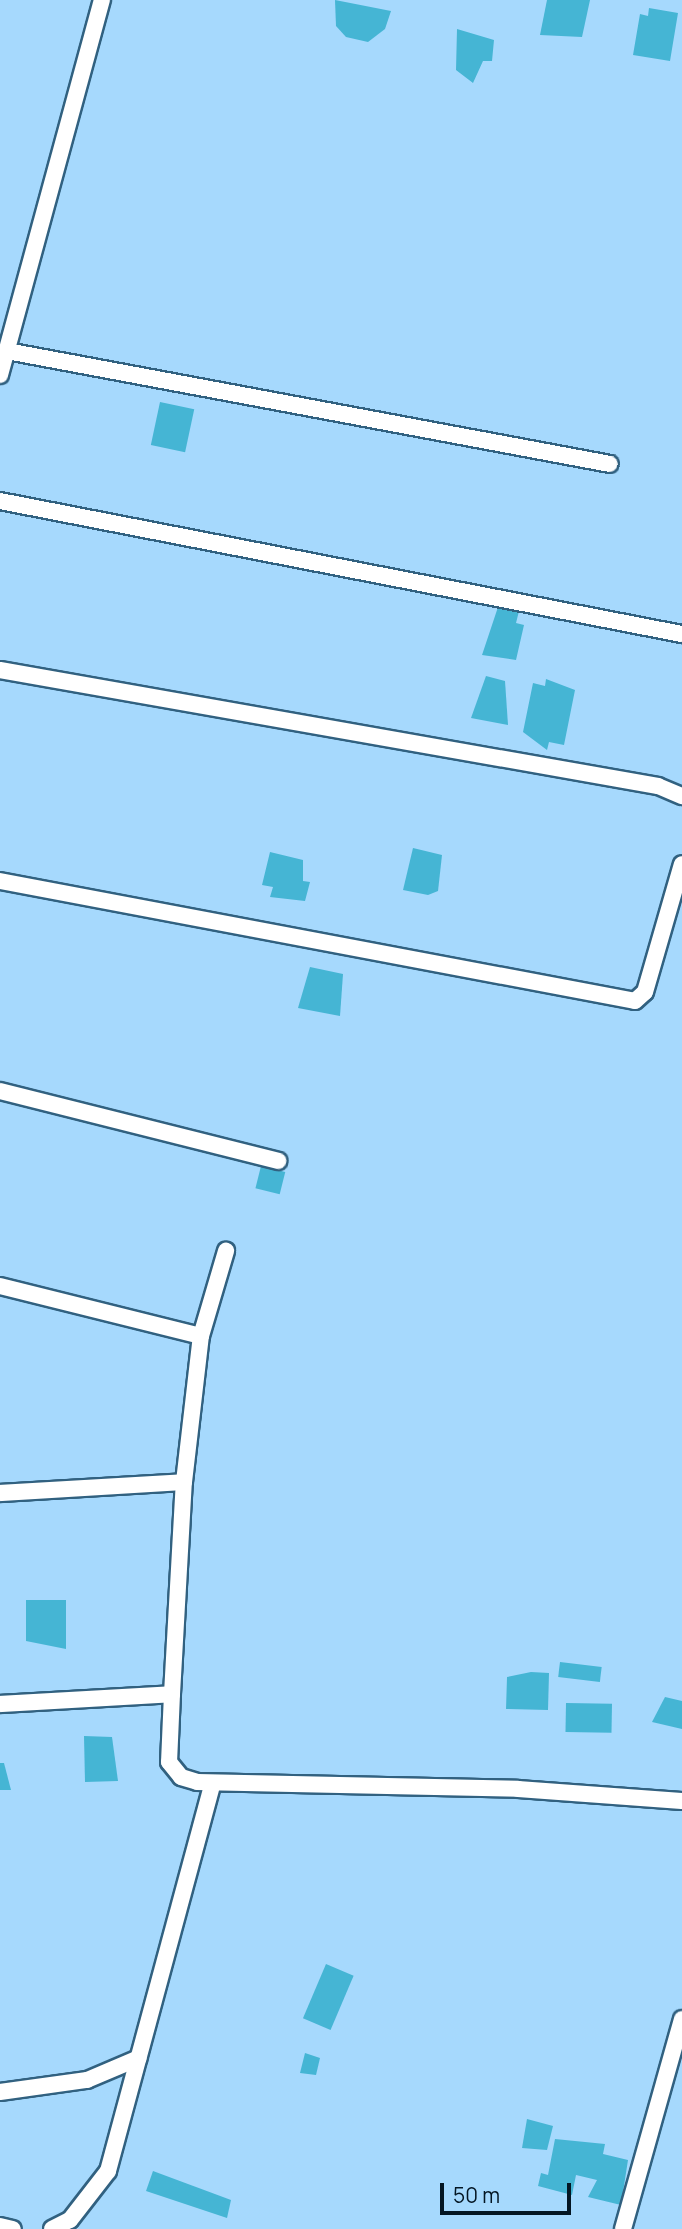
<!DOCTYPE html>
<style>
body{margin:0}
#map{position:relative;width:682px;height:2229px;overflow:hidden;background:#a6d9fd;font-family:Manrope,sans-serif}
div>[style]{position:absolute}
.building>*{inset:0;background:#45b5d4;transform-origin:0 0}
.roads{filter:drop-shadow(2px 0 #316180) drop-shadow(-2px 0 #316180) drop-shadow(0 2px #316180) drop-shadow(0 -2px #316180)}
.street>*{height:16px;margin:-8px;padding:0 8px;transform-origin:8px;border-radius:8px;background:#fff}
span{translate:-50% -50%;white-space:nowrap;text-align:center;line-height:1.15;-webkit-text-stroke:7px #a6d9fd;paint-order:stroke}
.scale{position:absolute;left:440px;top:2183px;width:131px;height:32px;box-sizing:border-box;border:4px solid #041623;border-top:0;padding-left:9px;font-size:21px;line-height:24px;white-space:nowrap;color:#041623;-webkit-text-stroke:5px #a6d9fd;paint-order:stroke}
</style>
<div id="map">
<div class="building">
<div style="clip-path:polygon(335px 0,391px 11px,385px 29px,368px 42px,346px 37px,336px 26px)"></div>
<div style="clip-path:polygon(547px 0,590px 0,582px 37px,540px 35px)"></div>
<div style="clip-path:polygon(649px 8px,678px 13px,670px 61px,633px 55px,640px 14px,648px 16px)"></div>
<div style="clip-path:polygon(457px 29px,494px 40px,492px 61px,483px 61px,473px 83px,456px 70px)"></div>
<div style="left:160px;top:402px;width:35px;height:44px;rotate:12deg"></div>
<div style="clip-path:polygon(498px 607px,519px 611px,516px 623px,524px 625px,516px 660px,482px 655px)"></div>
<div style="clip-path:polygon(486px 676px,505px 681px,508px 725px,471px 718px)"></div>
<div style="clip-path:polygon(546px 679px,575px 690px,564px 745px,549px 742px,547px 750px,523px 732px,533px 683px,545px 686px)"></div>
<div style="clip-path:polygon(413px 848px,442px 855px,438px 891px,428px 895px,403px 890px)"></div>
<div style="clip-path:polygon(270px 852px,303px 860px,303px 881px,310px 882px,305px 901px,270px 897px,273px 887px,262px 885px)"></div>
<div style="clip-path:polygon(310px 967px,343px 974px,340px 1016px,298px 1008px)"></div>
<div style="left:261px;top:1166px;width:25px;height:23px;rotate:14deg"></div>
<div style="clip-path:polygon(26px 1600px,66px 1600px,66px 1649px,26px 1641px)"></div>
<div style="left:560px;top:1662px;width:42px;height:15px;rotate:7deg"></div>
<div style="clip-path:polygon(531px 1672px,549px 1673px,548px 1710px,506px 1709px,507px 1677px)"></div>
<div style="clip-path:polygon(665px 1697px,682px 1701px,682px 1729px,652px 1722px)"></div>
<div style="left:566px;top:1703px;width:46px;height:29px;rotate:1deg"></div>
<div style="clip-path:polygon(84px 1736px,112px 1737px,118px 1781px,85px 1782px)"></div>
<div style="clip-path:polygon(0 1763px,4px 1763px,11px 1790px,0 1790px)"></div>
<div style="left:326px;top:1964px;width:30px;height:59px;rotate:23deg"></div>
<div style="clip-path:polygon(305px 2053px,320px 2058px,316px 2075px,300px 2073px)"></div>
<div style="clip-path:polygon(527px 2119px,553px 2126px,547px 2150px,522px 2148px)"></div>
<div style="clip-path:polygon(555px 2139px,605px 2144px,603px 2154px,628px 2160px,621px 2205px,588px 2197px,597px 2180px,576px 2175px,572px 2195px,538px 2186px,541px 2173px,548px 2175px)"></div>
<div style="clip-path:polygon(153px 2171px,231px 2200px,227px 2218px,146px 2191px)"></div>
</div>
<div class="roads">
<div class="street">
<div style="left:7px;top:351px;width:613px;rotate:10.61deg"></div>
<div style="left:0;top:375px;width:389px;rotate:-74.8deg"></div>
<div style="left:0;top:501px;width:695px;rotate:11.04deg"></div>
<div style="left:0;top:670px;width:668px;rotate:10deg"></div>
<div style="left:658px;top:786px;width:26px;rotate:23deg"></div>
<div style="left:0;top:881px;width:646px;rotate:10.7deg"></div>
<div style="left:635px;top:1001px;width:13px;rotate:-42deg"></div>
<div style="left:645px;top:992px;width:133px;rotate:-73.9deg"></div>
<div style="left:0;top:1091px;width:287px;rotate:14.1deg"></div>
<div style="left:0;top:1286px;width:207px;rotate:14deg"></div>
<div style="left:201px;top:1336px;width:89px;rotate:-73.6deg"></div>
<div style="left:0;top:1493px;width:184px;rotate:-3.4deg"></div>
<div style="left:172px;top:1694px;width:68px;rotate:92.5deg"></div>
<div style="left:169px;top:1762px;width:19px;rotate:51deg"></div>
<div style="left:181px;top:1777px;width:17px;rotate:17deg"></div>
<div style="left:197px;top:1782px;width:321px;rotate:1.2deg"></div>
<div style="left:518px;top:1789px;width:164px;rotate:4.2deg"></div>
<div style="left:0;top:1704px;width:172px;rotate:-3.3deg"></div>
<div style="left:172px;top:1694px;width:212px;rotate:-86.8deg"></div>
<div style="left:184px;top:1482px;width:147px;rotate:-83.4deg"></div>
<div style="left:0;top:2092px;width:88px;rotate:-7.9deg"></div>
<div style="left:87px;top:2080px;width:56px;rotate:-22.9deg"></div>
<div style="left:0;top:2226px;width:13px;rotate:13deg"></div>
<div style="left:52px;top:2229px;width:20px;rotate:-27deg"></div>
<div style="left:70px;top:2220px;width:62px;rotate:-52.2deg"></div>
<div style="left:108px;top:2171px;width:400px;rotate:-74.9deg"></div>
<div style="left:623px;top:2229px;width:218px;rotate:-74.3deg"></div>
</div>
</div>
<div class="scale">50 m</div>
</div>
